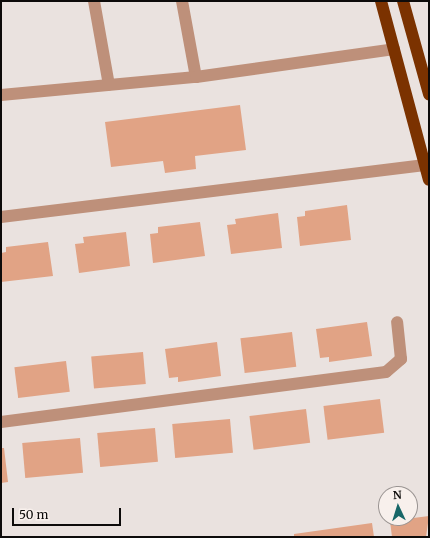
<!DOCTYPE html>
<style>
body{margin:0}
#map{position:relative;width:430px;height:538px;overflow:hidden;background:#eae2df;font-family:Merriweather,serif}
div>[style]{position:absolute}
.building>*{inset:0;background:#e1a385;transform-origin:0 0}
.street>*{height:12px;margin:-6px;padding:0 6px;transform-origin:6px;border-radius:6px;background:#be907a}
.highway>*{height:12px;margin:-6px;padding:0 6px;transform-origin:6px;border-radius:6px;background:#7b3200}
span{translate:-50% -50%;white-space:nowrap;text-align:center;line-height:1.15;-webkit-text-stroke:4px #f8f0ec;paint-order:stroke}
.frame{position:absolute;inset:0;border:2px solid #0d0b0a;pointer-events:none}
.north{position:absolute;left:378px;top:486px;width:40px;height:40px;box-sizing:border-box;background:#f8f0ec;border:1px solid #9a9492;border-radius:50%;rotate:356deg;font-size:11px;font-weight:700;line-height:16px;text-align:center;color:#0d0b0a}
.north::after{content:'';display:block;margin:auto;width:14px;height:18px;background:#186768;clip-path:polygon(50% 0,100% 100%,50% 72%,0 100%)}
.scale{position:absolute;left:12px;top:508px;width:109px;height:18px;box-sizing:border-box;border:2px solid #0d0b0a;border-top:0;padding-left:5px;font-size:12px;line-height:14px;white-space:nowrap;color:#0d0b0a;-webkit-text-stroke:3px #f8f0ec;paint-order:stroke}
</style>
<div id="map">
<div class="building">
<div style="clip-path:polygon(240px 105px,246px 150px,195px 156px,196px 169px,165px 173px,163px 161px,111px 167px,105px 122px)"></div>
<div style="clip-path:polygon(347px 205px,351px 240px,300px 246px,297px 217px,305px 216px,305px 211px)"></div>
<div style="clip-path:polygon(278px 213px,282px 248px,231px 254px,227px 225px,236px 224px,235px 219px)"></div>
<div style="clip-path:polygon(200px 222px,205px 256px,153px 263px,150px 234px,158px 233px,158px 227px)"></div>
<div style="clip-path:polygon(126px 232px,130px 266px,79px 273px,75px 244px,84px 243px,83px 237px)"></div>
<div style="clip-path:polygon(48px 242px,53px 276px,1px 282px,1px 253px,6px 252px,6px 247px)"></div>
<div style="clip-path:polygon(367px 322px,372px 356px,329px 362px,329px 357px,320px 358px,316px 329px)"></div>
<div style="left:292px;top:332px;width:35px;height:52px;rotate:83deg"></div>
<div style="clip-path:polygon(217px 342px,221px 376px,178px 382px,178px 377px,169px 378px,165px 349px)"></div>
<div style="left:143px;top:352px;width:32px;height:52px;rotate:85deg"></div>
<div style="left:66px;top:361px;width:31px;height:52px;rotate:83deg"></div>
<div style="left:380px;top:399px;width:34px;height:57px;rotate:83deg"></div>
<div style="left:306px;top:409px;width:34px;height:57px;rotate:83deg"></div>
<div style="left:230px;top:419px;width:34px;height:58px;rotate:85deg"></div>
<div style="left:155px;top:428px;width:34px;height:58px;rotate:85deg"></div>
<div style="left:80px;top:438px;width:35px;height:58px;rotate:85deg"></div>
<div style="clip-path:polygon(1px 448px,4px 448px,8px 482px,1px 483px)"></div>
<div style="clip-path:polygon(429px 516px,426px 537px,392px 537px,390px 521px)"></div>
<div style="clip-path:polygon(372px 523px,374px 537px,294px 537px,294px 534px)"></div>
</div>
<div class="street">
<div style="left:94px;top:1px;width:85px;rotate:79.9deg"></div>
<div style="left:182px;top:1px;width:77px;rotate:79.6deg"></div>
<div style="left:1px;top:95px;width:196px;rotate:-5.3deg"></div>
<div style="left:196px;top:77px;width:200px;rotate:-8deg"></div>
<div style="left:1px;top:217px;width:427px;rotate:-7deg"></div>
<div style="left:1px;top:422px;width:388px;rotate:-7.4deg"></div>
<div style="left:386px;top:372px;width:20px;rotate:-41deg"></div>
<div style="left:401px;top:359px;width:37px;rotate:-96deg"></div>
</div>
<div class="highway">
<div style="left:381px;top:1px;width:185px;rotate:75deg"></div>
<div style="left:403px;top:1px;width:97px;rotate:74.4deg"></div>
</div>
<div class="frame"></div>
<div class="north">N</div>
<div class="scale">50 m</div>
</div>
